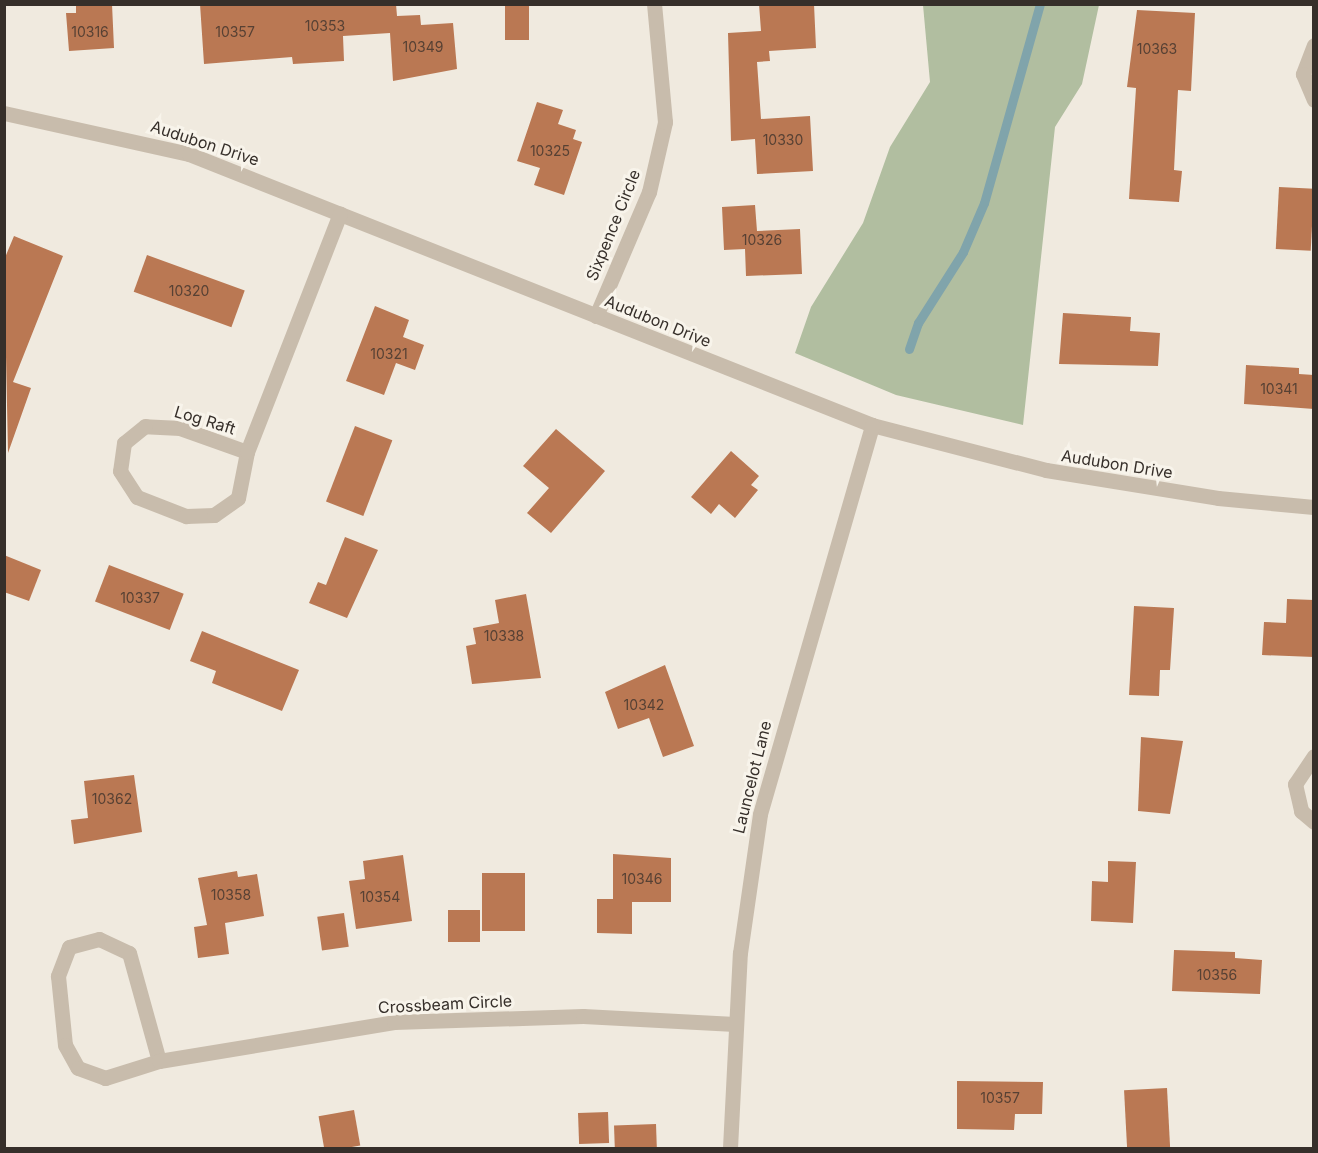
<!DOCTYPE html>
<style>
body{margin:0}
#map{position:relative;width:1318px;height:1153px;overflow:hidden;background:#f0eadf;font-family:Inter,sans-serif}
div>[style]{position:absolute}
.green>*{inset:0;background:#b1bea0}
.stream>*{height:9px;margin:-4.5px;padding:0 4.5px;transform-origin:4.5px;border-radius:4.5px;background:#80a4ab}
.building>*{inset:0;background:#ba7853;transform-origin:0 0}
.minor>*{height:15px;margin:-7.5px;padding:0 7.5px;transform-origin:7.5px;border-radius:7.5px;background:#c8bcac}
span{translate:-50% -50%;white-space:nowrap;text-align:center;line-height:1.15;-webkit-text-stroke:6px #f8f4eb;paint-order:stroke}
.number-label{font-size:14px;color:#574134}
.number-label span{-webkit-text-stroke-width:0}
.street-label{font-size:16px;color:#362f2a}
.frame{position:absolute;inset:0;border:6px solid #362f2a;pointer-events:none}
</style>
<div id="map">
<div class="green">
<div style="clip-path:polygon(923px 5px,1099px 5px,1082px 84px,1055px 127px,1023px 425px,896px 395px,795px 353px,811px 307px,863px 223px,890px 147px,930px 82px)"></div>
</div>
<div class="stream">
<div style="left:909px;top:349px;width:28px;rotate:-71deg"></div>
<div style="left:918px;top:323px;width:84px;rotate:-57.6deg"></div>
<div style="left:963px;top:252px;width:53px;rotate:-66.8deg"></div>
<div style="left:984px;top:203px;width:207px;rotate:-74.3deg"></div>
</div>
<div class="building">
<div style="clip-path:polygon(76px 4px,112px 4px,114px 48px,69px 51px,66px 13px,76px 13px)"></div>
<div style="clip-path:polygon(200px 4px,396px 4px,397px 16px,420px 15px,421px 25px,453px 23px,457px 69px,393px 81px,390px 33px,343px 36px,344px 61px,293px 64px,292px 57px,204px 64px)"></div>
<div style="left:505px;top:4px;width:24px;height:36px"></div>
<div style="clip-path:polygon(759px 4px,814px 4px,816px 48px,769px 51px,770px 61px,757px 62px,761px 119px,810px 116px,813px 171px,757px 174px,755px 139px,731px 141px,728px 33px,761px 31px)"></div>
<div style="clip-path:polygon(1137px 10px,1195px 13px,1191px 91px,1178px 90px,1174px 170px,1182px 171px,1179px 202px,1129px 199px,1136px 88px,1127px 87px)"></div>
<div style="clip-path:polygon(537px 102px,563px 110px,558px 124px,576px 130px,573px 139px,582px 142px,564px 195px,534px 185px,540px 168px,517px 161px)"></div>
<div style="left:1279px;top:187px;width:35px;height:62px;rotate:3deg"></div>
<div style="clip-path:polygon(755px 205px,757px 231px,800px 229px,802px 274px,746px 276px,745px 249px,724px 250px,722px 207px)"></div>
<div style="clip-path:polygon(14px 236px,63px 256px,13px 382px,31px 388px,8px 453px,4px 260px)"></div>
<div style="left:147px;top:255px;width:104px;height:39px;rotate:20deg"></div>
<div style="clip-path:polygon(375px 306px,409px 320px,403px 337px,424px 345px,415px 370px,396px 363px,384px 395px,346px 381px)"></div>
<div style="clip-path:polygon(1063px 313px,1131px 317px,1130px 331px,1160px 333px,1158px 366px,1059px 364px)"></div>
<div style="clip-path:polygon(1246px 365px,1299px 368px,1299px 374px,1314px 375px,1314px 409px,1244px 404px)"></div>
<div style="left:355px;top:426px;width:40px;height:81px;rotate:21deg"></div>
<div style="clip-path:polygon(556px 429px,605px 471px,551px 533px,527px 513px,549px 488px,523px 466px)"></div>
<div style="clip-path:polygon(731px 451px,759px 476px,751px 485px,758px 490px,735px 518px,719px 504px,711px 514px,691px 497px)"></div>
<div style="clip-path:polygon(345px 537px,378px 550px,347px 618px,309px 603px,318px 582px,326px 585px)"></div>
<div style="clip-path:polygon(4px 555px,41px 570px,29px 601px,4px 592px)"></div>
<div style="left:109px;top:565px;width:80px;height:39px;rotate:21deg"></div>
<div style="clip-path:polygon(526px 594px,541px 678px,472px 684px,466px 646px,476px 644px,473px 628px,499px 623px,495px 600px)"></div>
<div style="clip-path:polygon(1287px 599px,1314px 600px,1314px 657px,1262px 655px,1264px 622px,1286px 623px)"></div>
<div style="clip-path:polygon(1134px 606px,1174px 608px,1170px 670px,1160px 670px,1159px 696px,1129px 695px)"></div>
<div style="clip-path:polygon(202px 631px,299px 670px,282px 711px,212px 683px,216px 671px,190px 661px)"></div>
<div style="clip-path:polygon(665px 665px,694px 746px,663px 757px,649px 718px,618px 729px,605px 692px)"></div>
<div style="clip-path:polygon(1141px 737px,1183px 741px,1170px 814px,1138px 811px)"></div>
<div style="clip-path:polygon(134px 775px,142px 832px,74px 844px,71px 820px,88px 818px,84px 781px)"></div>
<div style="clip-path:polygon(613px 854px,671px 858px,671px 902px,632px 902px,632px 934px,597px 933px,597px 899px,613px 899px)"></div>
<div style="clip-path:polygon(403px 855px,412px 921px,356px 929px,349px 881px,365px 879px,363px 861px)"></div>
<div style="clip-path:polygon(1108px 861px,1136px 862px,1133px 923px,1091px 921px,1092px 881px,1108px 882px)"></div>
<div style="clip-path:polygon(237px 871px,238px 877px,257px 874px,264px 916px,225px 923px,229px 954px,198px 958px,194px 927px,207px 925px,198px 878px)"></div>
<div style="left:482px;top:873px;width:43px;height:58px"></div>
<div style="left:448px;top:910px;width:32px;height:32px"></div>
<div style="left:344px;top:913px;width:34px;height:27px;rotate:82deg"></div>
<div style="clip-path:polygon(1174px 950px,1235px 952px,1235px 958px,1262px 960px,1260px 994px,1172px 991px)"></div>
<div style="clip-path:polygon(957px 1081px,1043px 1082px,1042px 1114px,1015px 1114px,1014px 1130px,957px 1129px)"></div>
<div style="left:1167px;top:1088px;width:61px;height:43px;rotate:87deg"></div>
<div style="left:354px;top:1110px;width:36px;height:36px;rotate:80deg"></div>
<div style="left:608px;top:1112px;width:31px;height:30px;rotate:88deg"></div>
<div style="left:656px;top:1124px;width:25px;height:42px;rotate:88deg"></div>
</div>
<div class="minor">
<div style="left:1314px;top:45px;width:31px;rotate:111deg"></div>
<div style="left:1303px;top:74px;width:28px;rotate:67deg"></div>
<div style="left:4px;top:113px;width:189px;rotate:12.5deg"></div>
<div style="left:189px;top:154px;width:735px;rotate:21.64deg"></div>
<div style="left:872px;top:425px;width:180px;rotate:14.5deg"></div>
<div style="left:1046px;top:470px;width:174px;rotate:9.2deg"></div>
<div style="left:1218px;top:498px;width:96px;rotate:5.4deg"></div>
<div style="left:596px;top:316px;width:135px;rotate:-66.9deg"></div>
<div style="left:649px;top:192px;width:72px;rotate:-77.1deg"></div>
<div style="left:665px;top:122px;width:119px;rotate:-95.3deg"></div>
<div style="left:247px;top:452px;width:71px;rotate:-160.3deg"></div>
<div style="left:180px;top:428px;width:35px;rotate:-177deg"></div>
<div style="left:145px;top:426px;width:27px;rotate:141deg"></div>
<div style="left:124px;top:443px;width:28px;rotate:98deg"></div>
<div style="left:120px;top:471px;width:31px;rotate:57deg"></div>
<div style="left:137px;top:497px;width:53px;rotate:21.2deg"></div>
<div style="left:186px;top:516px;width:28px;rotate:-2deg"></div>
<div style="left:214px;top:515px;width:29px;rotate:-35deg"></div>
<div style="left:238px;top:498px;width:47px;rotate:-78.9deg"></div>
<div style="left:247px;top:452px;width:256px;rotate:-68.7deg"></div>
<div style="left:1314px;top:756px;width:34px;rotate:124deg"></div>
<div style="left:1295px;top:784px;width:28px;rotate:77deg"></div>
<div style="left:1301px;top:811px;width:17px;rotate:40deg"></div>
<div style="left:159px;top:1061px;width:112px;rotate:-105.5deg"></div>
<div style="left:129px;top:953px;width:33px;rotate:-155deg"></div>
<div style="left:99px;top:939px;width:31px;rotate:165deg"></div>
<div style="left:69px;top:947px;width:31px;rotate:111deg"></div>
<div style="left:58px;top:976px;width:69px;rotate:84.2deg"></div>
<div style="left:65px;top:1045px;width:26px;rotate:61deg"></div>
<div style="left:78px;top:1068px;width:29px;rotate:20deg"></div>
<div style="left:105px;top:1078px;width:57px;rotate:-17.5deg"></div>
<div style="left:159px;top:1061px;width:238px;rotate:-9.4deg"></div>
<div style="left:394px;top:1022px;width:189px;rotate:-1.8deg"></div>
<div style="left:583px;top:1016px;width:152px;rotate:3deg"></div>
<div style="left:730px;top:1148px;width:195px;rotate:-87.1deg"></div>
<div style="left:740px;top:953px;width:140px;rotate:-81.8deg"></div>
<div style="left:760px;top:814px;width:405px;rotate:-73.9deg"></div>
</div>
<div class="number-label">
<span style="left:325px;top:26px">10353</span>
<span style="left:90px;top:32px">10316</span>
<span style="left:235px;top:32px">10357</span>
<span style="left:423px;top:47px">10349</span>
<span style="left:1157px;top:49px">10363</span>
<span style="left:783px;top:140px">10330</span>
<span style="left:550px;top:151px">10325</span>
<span style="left:762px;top:240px">10326</span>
<span style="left:189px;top:291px">10320</span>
<span style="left:389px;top:354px">10321</span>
<span style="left:1279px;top:389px">10341</span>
<span style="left:140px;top:598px">10337</span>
<span style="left:504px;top:636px">10338</span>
<span style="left:644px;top:705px">10342</span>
<span style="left:112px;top:799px">10362</span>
<span style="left:642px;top:879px">10346</span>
<span style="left:231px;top:895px">10358</span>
<span style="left:380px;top:897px">10354</span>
<span style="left:1217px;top:975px">10356</span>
<span style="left:1000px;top:1098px">10357</span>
</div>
<div class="street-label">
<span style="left:205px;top:143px;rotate:18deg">Audubon Drive</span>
<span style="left:613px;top:225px;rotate:-68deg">Sixpence Circle</span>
<span style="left:658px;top:321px;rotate:22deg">Audubon Drive</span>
<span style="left:205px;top:420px;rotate:17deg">Log Raft</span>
<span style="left:1117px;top:464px;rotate:9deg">Audubon Drive</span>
<span style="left:752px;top:777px;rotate:-76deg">Launcelot Lane</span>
<span style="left:445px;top:1004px;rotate:-3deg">Crossbeam Circle</span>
</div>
<div class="frame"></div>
</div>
